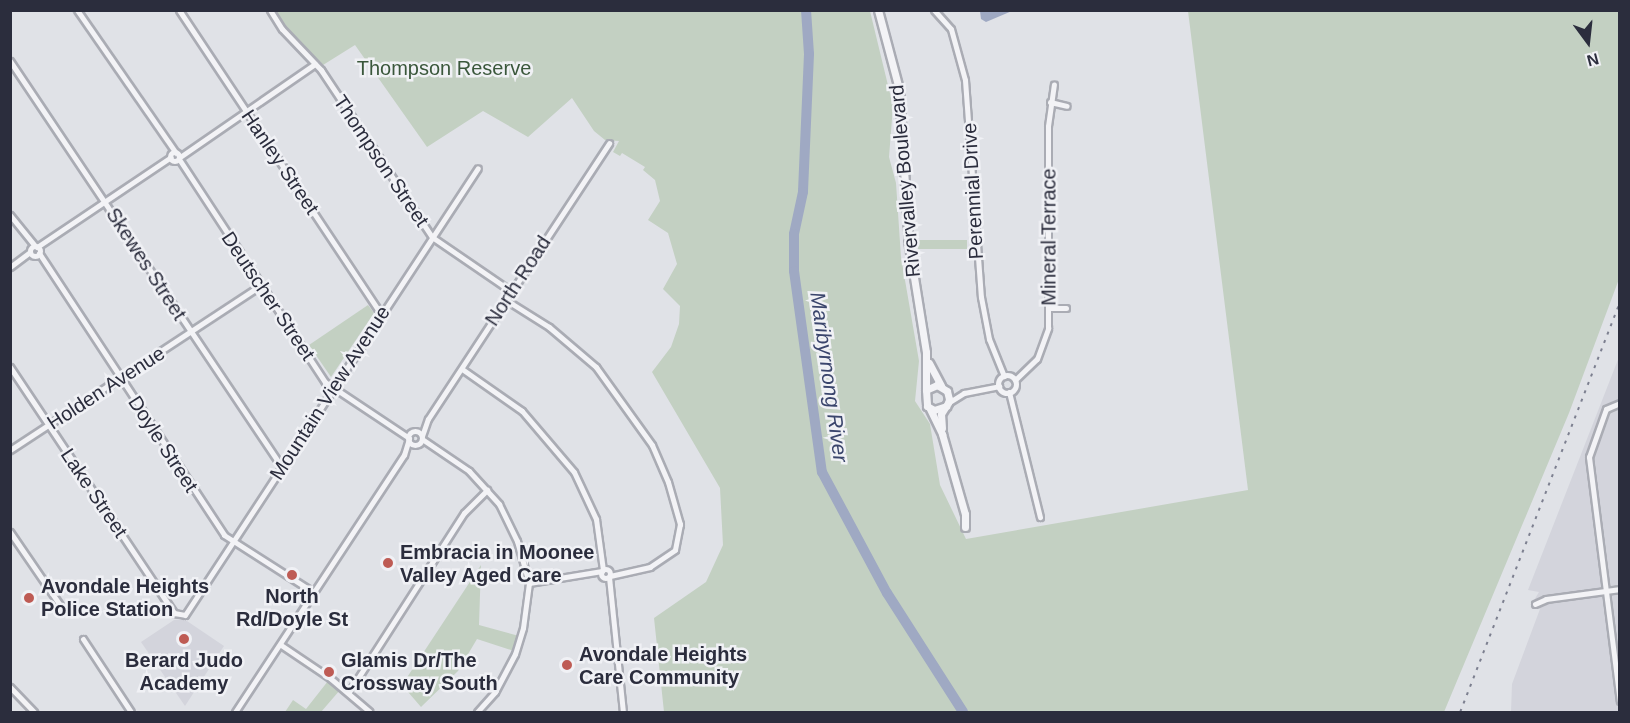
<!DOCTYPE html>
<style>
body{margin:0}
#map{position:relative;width:1630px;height:723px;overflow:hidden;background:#e0e2e7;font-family:Helvetica,sans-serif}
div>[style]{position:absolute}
.built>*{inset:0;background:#d3d4dc}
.green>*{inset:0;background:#c3d0c2;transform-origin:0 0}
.water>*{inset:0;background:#9fa9c3}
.river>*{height:10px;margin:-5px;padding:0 5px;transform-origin:5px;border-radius:5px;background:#9fa9c3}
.roads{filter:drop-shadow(2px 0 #aaacb4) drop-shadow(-2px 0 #aaacb4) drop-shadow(0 2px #aaacb4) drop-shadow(0 -2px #aaacb4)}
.minor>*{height:5px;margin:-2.5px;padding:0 2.5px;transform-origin:2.5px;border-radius:2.5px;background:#f3f3f6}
.minor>.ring{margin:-2.5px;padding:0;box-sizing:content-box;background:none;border:5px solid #f3f3f6;border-radius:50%}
.tertiary>*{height:7px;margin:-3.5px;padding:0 3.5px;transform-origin:3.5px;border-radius:3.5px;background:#f3f3f6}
.rail>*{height:1.5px;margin-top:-0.75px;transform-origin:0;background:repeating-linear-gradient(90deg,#7c7f8f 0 3px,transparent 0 9px)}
.dots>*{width:16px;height:16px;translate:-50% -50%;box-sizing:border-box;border:3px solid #f0f1f5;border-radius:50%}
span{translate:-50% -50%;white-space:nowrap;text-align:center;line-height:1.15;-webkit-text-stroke:5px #f0f1f5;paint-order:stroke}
.park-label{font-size:20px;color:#3a573b}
.street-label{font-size:20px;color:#2b2d3d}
.poi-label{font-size:20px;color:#2b2d3d;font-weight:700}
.left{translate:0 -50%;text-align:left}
.water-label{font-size:21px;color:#3a456c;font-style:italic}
.frame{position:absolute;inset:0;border:12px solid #2b2d3d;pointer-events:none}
.north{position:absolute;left:1558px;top:12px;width:60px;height:60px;-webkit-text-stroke:4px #f0f1f5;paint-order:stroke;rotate:165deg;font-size:16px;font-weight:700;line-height:24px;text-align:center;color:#2b2d3d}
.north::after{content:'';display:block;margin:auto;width:21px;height:27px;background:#2b2d3d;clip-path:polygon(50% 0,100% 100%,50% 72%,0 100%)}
</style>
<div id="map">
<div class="built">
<div style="clip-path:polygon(1619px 357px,1619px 712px,1511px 712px,1512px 684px,1540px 609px,1533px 602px,1539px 592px,1528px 590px)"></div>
<div style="clip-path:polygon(184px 619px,224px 646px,185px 706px,141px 642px,174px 620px)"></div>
</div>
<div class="green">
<div style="clip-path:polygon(275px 11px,870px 11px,893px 106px,889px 157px,896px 183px,901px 257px,919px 361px,915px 401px,930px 424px,940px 485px,966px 539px,1248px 490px,1188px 11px,1619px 11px,1619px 279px,1569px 413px,1444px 712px,664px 712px,654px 618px,706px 582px,723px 545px,720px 488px,652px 372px,671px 347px,679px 324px,680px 306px,663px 289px,677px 264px,668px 233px,648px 220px,660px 201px,655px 180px,643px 170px,645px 167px,622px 153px,620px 156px,613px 152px,619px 141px,605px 140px,594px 131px,572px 98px,528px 137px,483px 111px,427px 147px,355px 45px,323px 65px,279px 21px)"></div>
<div style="left:967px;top:240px;width:9px;height:49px;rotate:90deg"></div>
<div style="clip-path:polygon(368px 305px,374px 313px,331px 377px,309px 345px)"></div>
<div style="clip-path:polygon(481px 565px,479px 625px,519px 636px,514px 651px,477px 639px,458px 671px,421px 707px,402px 685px)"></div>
<div style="clip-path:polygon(328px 681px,340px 690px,321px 712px,285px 712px,293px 700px,306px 709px)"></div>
</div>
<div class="water">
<div style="clip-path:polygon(980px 11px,980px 10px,1012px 11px,986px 22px,981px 19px)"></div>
</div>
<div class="river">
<div style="left:806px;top:10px;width:44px;rotate:86.1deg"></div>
<div style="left:809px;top:54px;width:138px;rotate:92.5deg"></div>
<div style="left:803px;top:192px;width:43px;rotate:102.1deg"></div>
<div style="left:794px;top:234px;width:37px;rotate:90deg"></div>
<div style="left:794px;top:271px;width:203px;rotate:82.1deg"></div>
<div style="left:822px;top:472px;width:137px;rotate:61.8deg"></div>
<div style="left:887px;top:593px;width:141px;rotate:57.4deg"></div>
</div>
<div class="roads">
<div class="minor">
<div style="left:77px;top:10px;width:174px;rotate:55.3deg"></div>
<div style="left:179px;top:10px;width:365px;rotate:56.4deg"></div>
<div style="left:270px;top:10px;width:22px;rotate:58deg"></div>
<div style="left:282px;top:29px;width:57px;rotate:46.4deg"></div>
<div style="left:321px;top:70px;width:201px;rotate:56.4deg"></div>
<div style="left:432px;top:237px;width:96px;rotate:34.4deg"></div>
<div style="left:934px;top:10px;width:25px;rotate:48deg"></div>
<div style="left:951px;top:29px;width:53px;rotate:74.6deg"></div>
<div style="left:965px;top:80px;width:218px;rotate:85.8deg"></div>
<div style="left:981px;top:297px;width:43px;rotate:79.2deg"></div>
<div style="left:989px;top:339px;width:40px;rotate:68deg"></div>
<div style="left:10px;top:61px;width:489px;rotate:56.2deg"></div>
<div style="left:1050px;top:102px;width:17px;rotate:13deg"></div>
<div class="ring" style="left:170.5px;top:152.5px;width:4px;height:4px"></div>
<div style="left:180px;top:157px;width:164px;rotate:-34.6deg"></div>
<div style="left:179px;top:159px;width:267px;rotate:56.8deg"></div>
<div style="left:325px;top:382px;width:101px;rotate:33.7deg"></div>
<div style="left:10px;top:215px;width:40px;rotate:51deg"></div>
<div class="ring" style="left:30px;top:246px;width:5px;height:5px"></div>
<div style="left:37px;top:247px;width:161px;rotate:-33.9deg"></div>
<div style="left:39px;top:253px;width:337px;rotate:56.7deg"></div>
<div style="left:224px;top:535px;width:106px;rotate:32.6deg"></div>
<div style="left:10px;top:267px;width:25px;rotate:-37deg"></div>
<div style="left:506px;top:300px;width:51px;rotate:32.1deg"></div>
<div style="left:549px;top:327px;width:62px;rotate:40.4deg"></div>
<div style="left:596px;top:367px;width:96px;rotate:54.3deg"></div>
<div style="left:652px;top:445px;width:40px;rotate:66.6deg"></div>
<div style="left:668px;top:482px;width:44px;rotate:74.1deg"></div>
<div style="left:680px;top:524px;width:26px;rotate:101deg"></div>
<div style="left:675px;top:550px;width:30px;rotate:146deg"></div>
<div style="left:650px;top:567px;width:41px;rotate:167.3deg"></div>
<div style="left:1050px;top:308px;width:16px"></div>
<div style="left:10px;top:367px;width:296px;rotate:56.3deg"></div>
<div style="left:174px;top:613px;width:11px;rotate:10deg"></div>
<div style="left:185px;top:615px;width:534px;rotate:-56.76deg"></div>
<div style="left:462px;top:369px;width:73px;rotate:35deg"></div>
<div style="left:522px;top:411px;width:80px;rotate:49.6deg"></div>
<div style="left:574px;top:472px;width:52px;rotate:64.9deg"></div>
<div style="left:596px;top:519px;width:51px;rotate:82.2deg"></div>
<div class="ring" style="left:998px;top:375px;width:13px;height:13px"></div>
<div style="left:1015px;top:380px;width:30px;rotate:-44deg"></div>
<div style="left:1037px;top:359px;width:33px;rotate:-70deg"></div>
<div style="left:1048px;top:328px;width:202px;rotate:-90deg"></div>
<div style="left:1048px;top:126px;width:42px;rotate:-81.9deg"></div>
<div style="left:1009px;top:392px;width:129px;rotate:76.1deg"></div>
<div style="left:948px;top:403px;width:19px;rotate:-32deg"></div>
<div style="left:964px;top:393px;width:36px;rotate:-11deg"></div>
<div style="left:1620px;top:403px;width:15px;rotate:157deg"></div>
<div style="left:1606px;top:409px;width:51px;rotate:109.5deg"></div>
<div style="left:1589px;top:457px;width:246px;rotate:82.8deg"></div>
<div class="ring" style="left:408px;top:431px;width:9px;height:9px"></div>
<div style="left:422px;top:436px;width:18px;rotate:-71deg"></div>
<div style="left:428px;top:419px;width:330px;rotate:-56.7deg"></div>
<div style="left:422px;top:439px;width:57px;rotate:34.2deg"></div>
<div style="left:469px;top:471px;width:45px;rotate:47.7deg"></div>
<div style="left:499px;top:504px;width:41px;rotate:64.1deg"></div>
<div style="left:517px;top:541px;width:44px;rotate:74.1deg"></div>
<div style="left:529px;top:583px;width:45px;rotate:97.6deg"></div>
<div style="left:523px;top:628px;width:27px;rotate:107deg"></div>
<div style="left:515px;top:654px;width:43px;rotate:117.8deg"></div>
<div style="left:495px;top:692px;width:27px;rotate:132deg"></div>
<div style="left:10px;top:450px;width:300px;rotate:-33.3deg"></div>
<div style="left:10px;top:532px;width:88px;rotate:55.6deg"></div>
<div class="ring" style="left:601.5px;top:569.5px;width:4px;height:4px"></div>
<div style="left:609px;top:577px;width:136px;rotate:84.1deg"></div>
<div style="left:529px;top:583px;width:74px;rotate:-9.3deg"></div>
<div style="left:1535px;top:604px;width:12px;rotate:-24deg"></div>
<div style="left:1546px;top:599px;width:75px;rotate:-7.7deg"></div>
<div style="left:83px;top:639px;width:87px;rotate:56.7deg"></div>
<div style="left:281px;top:645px;width:59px;rotate:34deg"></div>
<div style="left:330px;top:678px;width:52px;rotate:40.4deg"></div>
<div style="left:10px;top:687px;width:35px;rotate:46deg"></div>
<div style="left:349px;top:692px;width:213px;rotate:-57.3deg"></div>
<div style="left:464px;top:513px;width:33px;rotate:-45deg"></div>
<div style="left:235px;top:712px;width:308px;rotate:-56.7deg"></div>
<div style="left:404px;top:455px;width:17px;rotate:-73deg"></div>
</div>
<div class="tertiary">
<div style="left:878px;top:10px;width:82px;rotate:75.1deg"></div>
<div style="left:899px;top:89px;width:157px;rotate:86.4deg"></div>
<div style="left:909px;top:246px;width:107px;rotate:80.9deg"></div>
<div style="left:926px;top:352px;width:38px;rotate:90deg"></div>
<div style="left:929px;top:363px;width:26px;rotate:62deg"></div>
<div style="left:930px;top:409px;width:28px;rotate:64deg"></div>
<div style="left:942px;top:434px;width:83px;rotate:74deg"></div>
<div style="left:965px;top:514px;width:13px;rotate:90deg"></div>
<div style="left:942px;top:428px;width:14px;rotate:-94deg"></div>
<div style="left:941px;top:414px;width:13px;rotate:-58deg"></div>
<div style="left:948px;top:403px;width:4px;rotate:-76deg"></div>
<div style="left:949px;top:399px;width:8px;rotate:-104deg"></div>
<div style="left:947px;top:391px;width:12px;rotate:-149deg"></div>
<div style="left:937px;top:385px;width:12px;rotate:156deg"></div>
<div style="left:926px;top:390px;width:16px;rotate:86deg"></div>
<div style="left:927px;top:406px;width:8px;rotate:30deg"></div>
<div style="left:934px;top:410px;width:13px;rotate:-18deg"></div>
</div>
</div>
<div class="rail">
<div style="left:1460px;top:712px;width:440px;rotate:-68.7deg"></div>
</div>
<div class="dots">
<div style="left:388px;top:563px;background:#be5b54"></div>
<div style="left:292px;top:575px;background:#be5b54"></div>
<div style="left:29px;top:598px;background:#be5b54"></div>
<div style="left:184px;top:639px;background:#be5b54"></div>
<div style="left:567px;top:665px;background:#be5b54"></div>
<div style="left:329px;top:672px;background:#be5b54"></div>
</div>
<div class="park-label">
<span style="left:444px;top:68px">Thompson Reserve</span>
</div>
<div class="street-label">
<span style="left:381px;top:161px;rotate:56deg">Thompson Street</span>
<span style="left:280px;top:162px;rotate:56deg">Hanley Street</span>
<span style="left:905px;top:181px;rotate:-95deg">Rivervalley Boulevard</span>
<span style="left:973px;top:191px;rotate:-93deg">Perennial Drive</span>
<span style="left:1049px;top:237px;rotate:-90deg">Mineral Terrace</span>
<span style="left:146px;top:264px;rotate:57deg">Skewes Street</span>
<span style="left:518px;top:281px;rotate:-57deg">North Road</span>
<span style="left:268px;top:296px;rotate:56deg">Deutscher Street</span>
<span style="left:106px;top:388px;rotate:-33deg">Holden Avenue</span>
<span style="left:330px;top:393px;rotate:-57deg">Mountain View Avenue</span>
<span style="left:163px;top:444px;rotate:57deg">Doyle Street</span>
<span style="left:94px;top:493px;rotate:56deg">Lake Street</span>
</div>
<div class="poi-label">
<span class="left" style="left:400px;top:564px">Embracia in Moonee<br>Valley Aged Care</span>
<span class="left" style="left:41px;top:598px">Avondale Heights<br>Police Station</span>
<span style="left:292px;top:608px">North<br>Rd/Doyle St</span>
<span class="left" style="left:579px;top:666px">Avondale Heights<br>Care Community</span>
<span style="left:184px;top:672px">Berard Judo<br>Academy</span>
<span class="left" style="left:341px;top:672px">Glamis Dr/The<br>Crossway South</span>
</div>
<div class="water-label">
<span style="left:829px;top:377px;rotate:82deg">Maribyrnong River</span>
</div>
<div class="frame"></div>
<div class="north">N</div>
</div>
